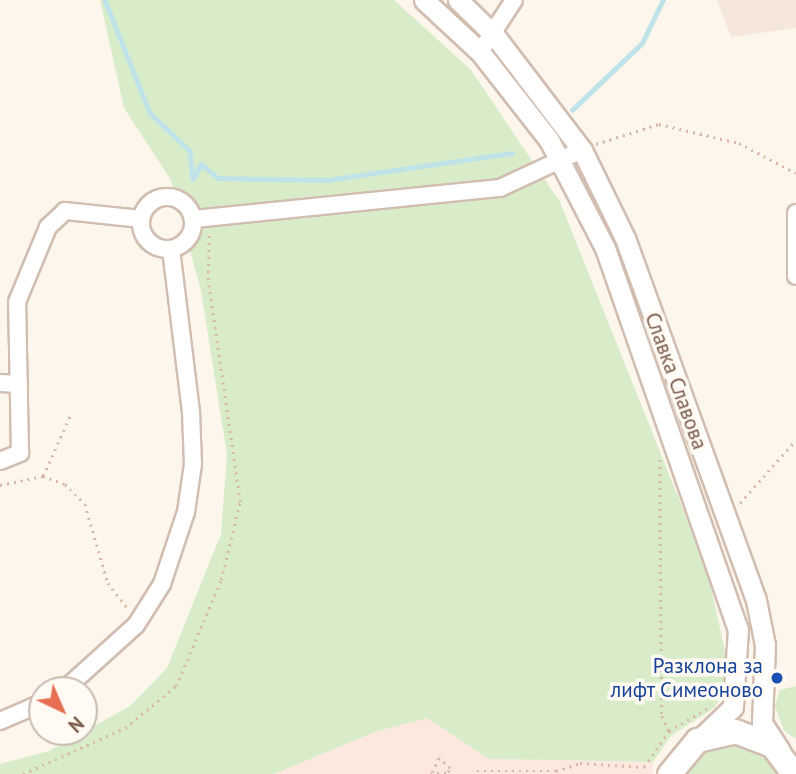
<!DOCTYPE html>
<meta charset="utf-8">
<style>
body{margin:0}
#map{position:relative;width:796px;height:774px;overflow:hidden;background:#fdf6ec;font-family:"PT Sans",sans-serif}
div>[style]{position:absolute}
.residential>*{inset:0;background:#f5e8da}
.commercial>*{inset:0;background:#fde8e0}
.green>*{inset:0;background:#d8ecc9}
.stream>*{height:4.5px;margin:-2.25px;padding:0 2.25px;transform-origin:2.25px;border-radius:2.25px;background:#bfe3e8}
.path>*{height:2.5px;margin-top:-1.25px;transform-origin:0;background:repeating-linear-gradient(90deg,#d9b8a5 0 2px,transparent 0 7px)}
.roads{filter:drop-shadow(2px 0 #d1beb0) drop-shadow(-2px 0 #d1beb0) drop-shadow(0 2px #d1beb0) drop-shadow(0 -2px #d1beb0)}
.minor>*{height:16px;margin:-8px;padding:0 8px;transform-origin:8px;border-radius:8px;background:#fff}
.minor>.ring{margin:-8px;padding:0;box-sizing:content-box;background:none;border:16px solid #fff;border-radius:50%}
.tertiary>*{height:19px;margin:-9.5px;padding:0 9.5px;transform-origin:9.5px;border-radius:9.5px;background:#fff}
.secondary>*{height:23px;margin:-11.5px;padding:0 11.5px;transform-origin:11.5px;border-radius:11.5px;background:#fff}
.dots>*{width:19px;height:19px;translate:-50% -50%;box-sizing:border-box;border:4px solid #fffaf3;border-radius:50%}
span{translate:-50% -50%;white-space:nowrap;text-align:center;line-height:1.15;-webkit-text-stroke:7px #fffaf3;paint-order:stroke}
.street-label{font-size:21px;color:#7a5c4d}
.transit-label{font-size:21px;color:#164399}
.right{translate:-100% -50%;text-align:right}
.north{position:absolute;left:28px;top:676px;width:70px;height:70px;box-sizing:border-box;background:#fffaf3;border:2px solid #cabbb1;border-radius:50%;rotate:136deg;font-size:19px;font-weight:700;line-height:28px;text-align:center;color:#7a5c4d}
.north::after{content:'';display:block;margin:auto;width:24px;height:32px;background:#e76f51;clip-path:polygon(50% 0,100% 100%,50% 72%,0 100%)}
</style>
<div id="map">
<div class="residential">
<div style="clip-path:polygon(717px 0,796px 0,796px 28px,731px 37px)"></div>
</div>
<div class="commercial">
<div style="clip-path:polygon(427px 718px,489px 759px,653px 762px,653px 774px,274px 774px,375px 732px)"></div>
</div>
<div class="green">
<div style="clip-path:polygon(100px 0,394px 0,471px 70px,560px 202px,707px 569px,728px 665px,727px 689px,714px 708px,671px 736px,653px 762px,489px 759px,427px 718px,375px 732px,274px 774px,0 774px,0 764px,49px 751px,130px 706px,167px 668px,221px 534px,227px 455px,201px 291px,171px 180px,124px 108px)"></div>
<div style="clip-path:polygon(796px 686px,796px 739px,784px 731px,775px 706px,780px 690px)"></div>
<div style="clip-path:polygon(739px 745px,768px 760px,778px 774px,684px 774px,707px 751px)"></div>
</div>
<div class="stream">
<div style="left:105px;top:0;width:122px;rotate:68.3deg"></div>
<div style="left:150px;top:113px;width:55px;rotate:43.5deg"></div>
<div style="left:190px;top:151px;width:28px;rotate:84deg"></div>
<div style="left:572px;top:110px;width:97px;rotate:-43.7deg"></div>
<div style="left:642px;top:43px;width:48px;rotate:-64deg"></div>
<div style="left:193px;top:179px;width:17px;rotate:-62deg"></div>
<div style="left:201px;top:164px;width:22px;rotate:39deg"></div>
<div style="left:218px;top:178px;width:109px;rotate:1.1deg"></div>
<div style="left:327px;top:180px;width:187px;rotate:-8.3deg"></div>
</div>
<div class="path">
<div style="left:596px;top:144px;width:66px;rotate:-17.6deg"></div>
<div style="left:659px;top:124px;width:82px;rotate:13.4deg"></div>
<div style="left:739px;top:143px;width:64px;rotate:27.8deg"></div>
<div style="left:660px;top:460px;width:256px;rotate:89.6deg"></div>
<div style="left:662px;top:716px;width:17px;rotate:65deg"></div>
<div style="left:669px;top:731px;width:45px;rotate:-30.5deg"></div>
<div style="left:43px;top:476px;width:66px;rotate:-65.8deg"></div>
<div style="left:0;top:485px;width:44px;rotate:-11.8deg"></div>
<div style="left:43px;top:476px;width:23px;rotate:20deg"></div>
<div style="left:65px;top:484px;width:28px;rotate:45deg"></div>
<div style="left:85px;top:504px;width:82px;rotate:73.8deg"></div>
<div style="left:108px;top:583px;width:33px;rotate:52deg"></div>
<div style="left:740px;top:503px;width:84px;rotate:-48.4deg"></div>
<div style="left:477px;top:771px;width:79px"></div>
<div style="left:556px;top:771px;width:25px;rotate:-18deg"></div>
<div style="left:580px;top:763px;width:64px;rotate:3.6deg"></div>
<div style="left:644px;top:767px;width:44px;rotate:-55.2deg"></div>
<div style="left:23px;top:774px;width:112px;rotate:-24.3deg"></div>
<div style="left:125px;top:728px;width:66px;rotate:-39.5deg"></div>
<div style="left:176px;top:686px;width:115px;rotate:-67deg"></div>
<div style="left:221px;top:580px;width:80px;rotate:-76.3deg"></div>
<div style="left:240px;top:502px;width:224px;rotate:-98.2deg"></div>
<div style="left:208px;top:280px;width:46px;rotate:-88.8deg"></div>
<div style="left:430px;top:774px;width:18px;rotate:-6deg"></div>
<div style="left:448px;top:772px;width:4px;rotate:-63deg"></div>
<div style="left:450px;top:768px;width:15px;rotate:-138deg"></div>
<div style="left:439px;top:758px;width:17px;rotate:114deg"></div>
</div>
<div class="roads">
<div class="minor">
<div style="left:480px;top:52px;width:62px;rotate:-56.8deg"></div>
<div class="ring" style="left:141px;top:197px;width:36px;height:36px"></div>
<div style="left:796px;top:213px;width:63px;rotate:90deg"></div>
<div style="left:194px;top:219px;width:308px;rotate:-5.8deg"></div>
<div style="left:500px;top:188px;width:90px;rotate:-24.9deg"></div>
<div style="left:0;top:383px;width:19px;rotate:3deg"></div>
<div style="left:0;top:461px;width:22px;rotate:-22deg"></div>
<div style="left:20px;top:453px;width:151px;rotate:-91.1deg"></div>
<div style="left:17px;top:302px;width:81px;rotate:-67.5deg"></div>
<div style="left:48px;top:227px;width:23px;rotate:-43deg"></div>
<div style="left:65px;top:211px;width:76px;rotate:6deg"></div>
<div style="left:64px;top:690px;width:97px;rotate:-42.1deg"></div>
<div style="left:136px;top:625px;width:49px;rotate:-57.6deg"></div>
<div style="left:162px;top:584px;width:76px;rotate:-71.6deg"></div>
<div style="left:186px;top:512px;width:49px;rotate:-81.7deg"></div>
<div style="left:193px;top:464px;width:52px;rotate:-92.2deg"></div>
<div style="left:191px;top:412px;width:164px;rotate:-97deg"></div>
<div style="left:0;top:721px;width:46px;rotate:-23.2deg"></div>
</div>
<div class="tertiary">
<div style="left:424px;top:0;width:76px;rotate:42.9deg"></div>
<div style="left:480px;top:52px;width:112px;rotate:51.9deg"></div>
<div style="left:549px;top:140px;width:122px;rotate:62.6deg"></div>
<div style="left:605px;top:248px;width:404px;rotate:70.8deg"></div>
<div style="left:738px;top:629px;width:78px;rotate:93.7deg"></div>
<div style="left:733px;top:707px;width:42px;rotate:136deg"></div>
<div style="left:458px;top:0;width:52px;rotate:44.2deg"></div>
<div style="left:495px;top:36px;width:143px;rotate:52.7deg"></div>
<div style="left:582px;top:150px;width:98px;rotate:64deg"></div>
<div style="left:625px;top:238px;width:385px;rotate:70.1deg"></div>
<div style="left:756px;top:600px;width:46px;rotate:78.7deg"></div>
<div style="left:765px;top:645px;width:78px;rotate:92.2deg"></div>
<div style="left:762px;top:723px;width:33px;rotate:57deg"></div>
</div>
<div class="secondary">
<div style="left:669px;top:774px;width:44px;rotate:-50.5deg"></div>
<div style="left:697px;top:740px;width:39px;rotate:-13deg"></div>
<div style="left:735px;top:731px;width:40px;rotate:21deg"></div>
<div style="left:772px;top:745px;width:36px;rotate:53deg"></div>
</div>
</div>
<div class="dots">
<div style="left:777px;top:678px;background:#1a4fb4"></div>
</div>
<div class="street-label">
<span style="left:676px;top:381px;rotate:70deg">Славка Славова</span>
</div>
<div class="transit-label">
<span class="right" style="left:763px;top:678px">Разклона за<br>лифт Симеоново</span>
</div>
<div class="north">N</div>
</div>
